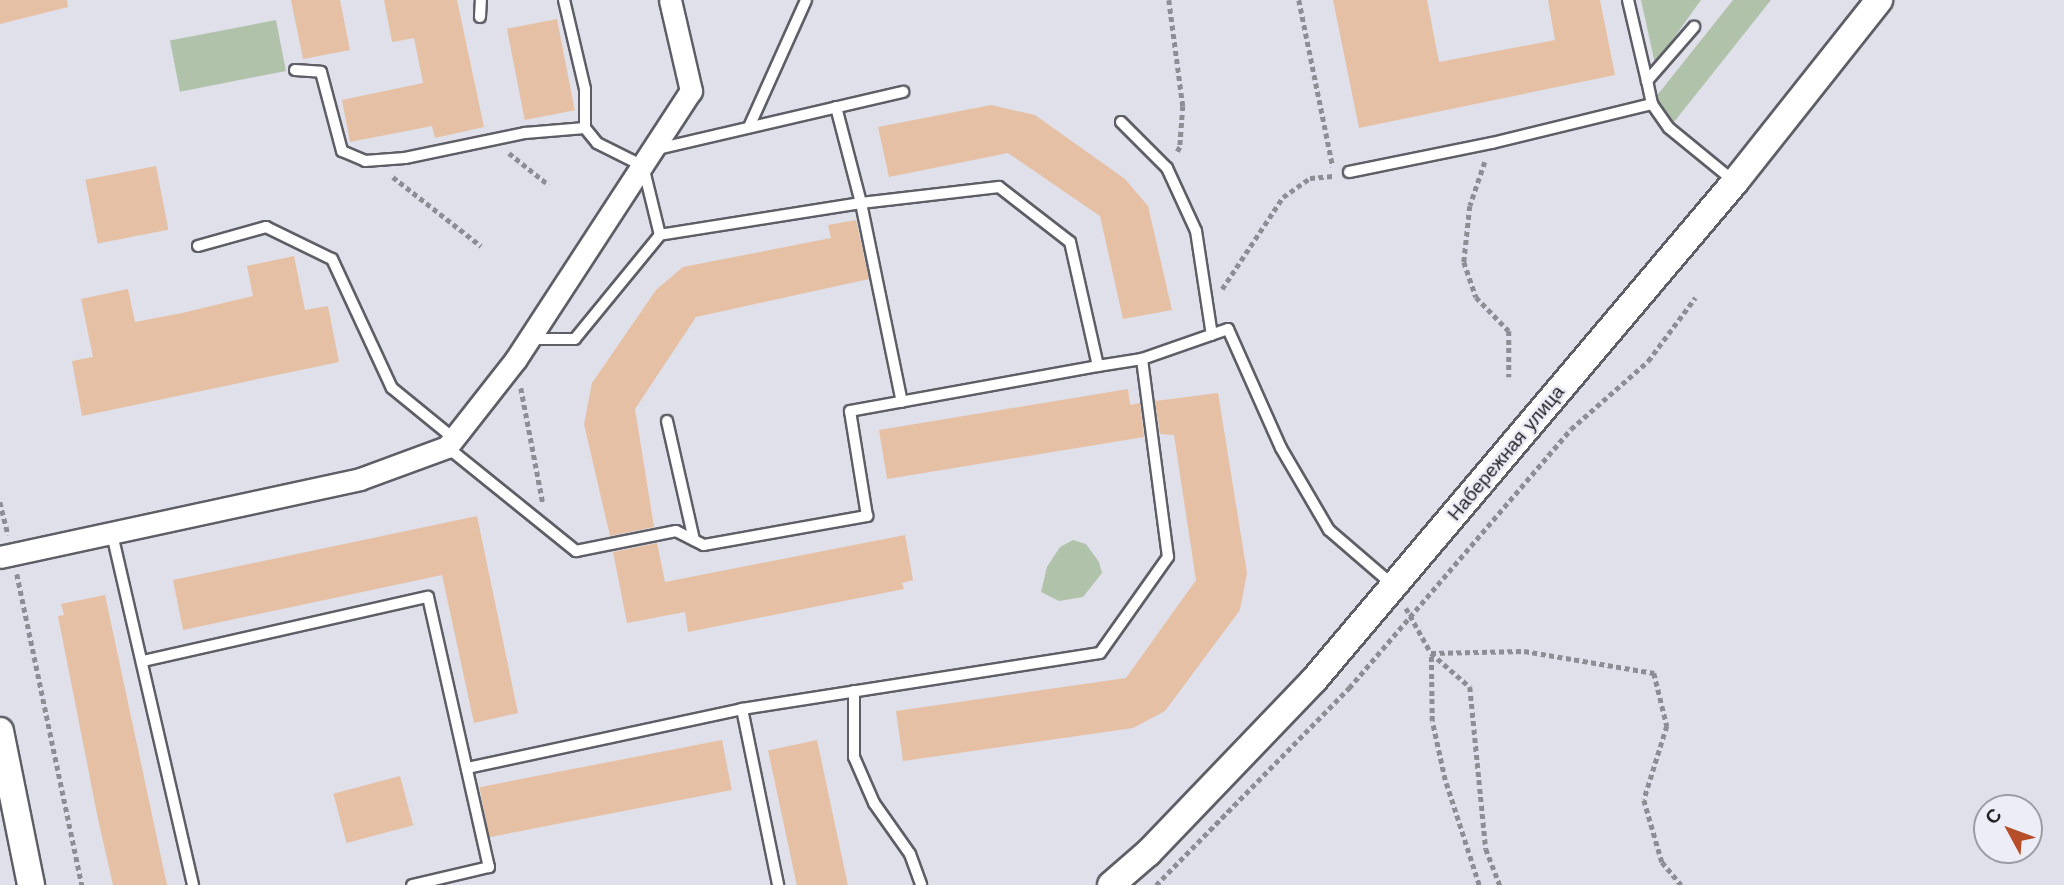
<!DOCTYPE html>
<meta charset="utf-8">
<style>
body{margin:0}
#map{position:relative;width:2064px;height:885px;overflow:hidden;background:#dfe0ea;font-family:"Work Sans",sans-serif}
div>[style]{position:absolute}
.green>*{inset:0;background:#b0c2aa;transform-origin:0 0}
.building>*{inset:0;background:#e6c0a4;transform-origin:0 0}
.path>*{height:4.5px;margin-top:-2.25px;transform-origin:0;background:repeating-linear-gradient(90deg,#8d8e95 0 5px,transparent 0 8.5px)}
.roads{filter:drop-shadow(2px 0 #5d5e66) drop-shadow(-2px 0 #5d5e66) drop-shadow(0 2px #5d5e66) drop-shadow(0 -2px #5d5e66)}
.service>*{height:10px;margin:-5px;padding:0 5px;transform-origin:5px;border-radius:5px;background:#fff}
.minor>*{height:21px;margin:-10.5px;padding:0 10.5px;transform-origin:10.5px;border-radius:10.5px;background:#fff}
.tertiary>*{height:26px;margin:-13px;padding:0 13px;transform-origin:13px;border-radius:13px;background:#fff}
span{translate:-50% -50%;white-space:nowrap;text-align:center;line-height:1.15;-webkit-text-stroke:5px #ecedf7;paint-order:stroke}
.street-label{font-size:19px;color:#242428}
.north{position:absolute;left:1973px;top:794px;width:70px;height:70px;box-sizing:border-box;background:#ecedf7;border:2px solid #9c9da4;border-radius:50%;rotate:311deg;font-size:19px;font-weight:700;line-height:28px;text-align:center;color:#242428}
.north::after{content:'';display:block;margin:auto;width:24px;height:32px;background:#b64e29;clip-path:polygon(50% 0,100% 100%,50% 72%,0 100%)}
</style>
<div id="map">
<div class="green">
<div style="clip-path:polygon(1641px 0,1701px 0,1655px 64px)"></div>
<div style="clip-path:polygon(1733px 0,1771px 0,1674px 122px,1660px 111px,1655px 98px)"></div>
<div style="left:276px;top:20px;width:52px;height:108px;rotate:79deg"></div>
<div style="clip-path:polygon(1073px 540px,1086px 544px,1099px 562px,1102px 573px,1083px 597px,1059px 601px,1041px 592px,1047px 567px,1060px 547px)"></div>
</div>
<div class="building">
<div style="clip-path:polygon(0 0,67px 0,68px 7px,0 24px)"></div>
<div style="clip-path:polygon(291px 0,340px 0,350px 50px,303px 59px)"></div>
<div style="clip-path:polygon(384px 0,457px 0,484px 127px,435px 138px,432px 126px,350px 142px,342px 100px,423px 83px,414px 38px,392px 42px)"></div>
<div style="clip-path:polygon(1333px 0,1427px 0,1439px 62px,1555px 40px,1548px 0,1600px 0,1615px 75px,1359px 128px)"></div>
<div style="left:557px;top:19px;width:93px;height:51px;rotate:79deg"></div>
<div style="clip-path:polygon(991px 105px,1035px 115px,1125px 179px,1148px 206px,1172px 310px,1123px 319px,1100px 216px,1008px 153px,889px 177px,878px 127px)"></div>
<div style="left:156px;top:166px;width:65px;height:72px;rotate:79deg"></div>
<div style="clip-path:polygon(856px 220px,869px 279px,696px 317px,635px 409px,654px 527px,610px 536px,584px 424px,592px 383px,656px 290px,683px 267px,831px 238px,828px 225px)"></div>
<div style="clip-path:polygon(294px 256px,305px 310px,328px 306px,339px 362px,82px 416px,72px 361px,93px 357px,81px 299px,128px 289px,135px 322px,182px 313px,253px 296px,247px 266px)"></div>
<div style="clip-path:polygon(1128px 389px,1130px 405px,1140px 403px,1144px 437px,887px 479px,879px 430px)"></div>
<div style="clip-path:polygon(1218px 393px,1247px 573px,1240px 610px,1165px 711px,1133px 728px,903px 761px,896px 711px,1126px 678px,1196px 580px,1174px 435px,1160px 434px,1155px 401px)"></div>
<div style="clip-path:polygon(477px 516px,518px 713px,474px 723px,442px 575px,183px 630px,173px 580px)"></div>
<div style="clip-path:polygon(905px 535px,913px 580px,902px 583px,904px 589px,688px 632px,685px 612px,627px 623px,613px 552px,657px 543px,665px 582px)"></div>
<div style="clip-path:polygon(105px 595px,167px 885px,113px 885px,98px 819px,58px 616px,64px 615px,61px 604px)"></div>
<div style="left:722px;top:740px;width:51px;height:247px;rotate:79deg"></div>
<div style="left:817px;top:740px;width:148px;height:50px;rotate:78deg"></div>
<div style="left:400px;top:776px;width:51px;height:69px;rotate:75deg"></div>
</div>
<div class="path">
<div style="left:1169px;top:0;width:107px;rotate:82.5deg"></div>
<div style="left:1183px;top:106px;width:41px;rotate:94.2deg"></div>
<div style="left:1180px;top:147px;width:7px;rotate:117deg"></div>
<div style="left:1299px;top:0;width:170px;rotate:78.5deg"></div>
<div style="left:509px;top:153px;width:51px;rotate:38.7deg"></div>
<div style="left:1485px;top:162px;width:46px;rotate:108.8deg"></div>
<div style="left:1470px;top:206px;width:56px;rotate:96.1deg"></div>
<div style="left:1464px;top:262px;width:37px;rotate:71deg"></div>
<div style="left:1476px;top:297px;width:47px;rotate:45.9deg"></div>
<div style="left:1509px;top:331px;width:46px;rotate:90deg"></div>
<div style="left:393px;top:177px;width:112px;rotate:38.1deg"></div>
<div style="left:1222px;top:289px;width:110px;rotate:-56.5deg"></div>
<div style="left:1283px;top:197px;width:33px;rotate:-35deg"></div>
<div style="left:1310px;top:178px;width:23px;rotate:-5deg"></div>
<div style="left:521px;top:388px;width:117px;rotate:79.2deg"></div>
<div style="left:0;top:502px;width:34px;rotate:76deg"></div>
<div style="left:17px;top:574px;width:318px;rotate:78.2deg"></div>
<div style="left:1406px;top:608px;width:51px;rotate:60.9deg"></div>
<div style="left:1431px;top:653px;width:52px;rotate:41.1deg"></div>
<div style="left:1470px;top:687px;width:163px;rotate:84.4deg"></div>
<div style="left:1486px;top:849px;width:39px;rotate:69deg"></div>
<div style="left:1156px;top:885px;width:276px;rotate:-45.6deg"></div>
<div style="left:1349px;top:688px;width:341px;rotate:-49.4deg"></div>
<div style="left:1571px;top:429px;width:103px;rotate:-41.4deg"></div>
<div style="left:1648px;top:361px;width:79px;rotate:-53.3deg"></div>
<div style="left:1479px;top:885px;width:110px;rotate:-107.9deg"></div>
<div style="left:1445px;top:780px;width:60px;rotate:-102.4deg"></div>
<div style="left:1432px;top:721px;width:68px;rotate:-90.8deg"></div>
<div style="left:1431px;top:653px;width:93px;rotate:-1.2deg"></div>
<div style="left:1524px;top:651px;width:132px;rotate:9.6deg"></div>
<div style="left:1654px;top:673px;width:55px;rotate:76.2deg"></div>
<div style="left:1667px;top:726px;width:77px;rotate:107.3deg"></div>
<div style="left:1644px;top:800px;width:65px;rotate:73.8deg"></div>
<div style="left:1662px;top:862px;width:30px;rotate:50deg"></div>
</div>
<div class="roads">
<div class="service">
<div style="left:564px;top:0;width:91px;rotate:76.7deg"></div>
<div style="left:585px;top:89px;width:39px;rotate:90deg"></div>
<div style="left:585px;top:128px;width:19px;rotate:51deg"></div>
<div style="left:597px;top:143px;width:51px;rotate:26.6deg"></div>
<div style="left:643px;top:166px;width:71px;rotate:76.2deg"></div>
<div style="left:1628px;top:0;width:83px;rotate:76.8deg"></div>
<div style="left:480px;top:17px;width:17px;rotate:-87deg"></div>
<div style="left:295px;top:70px;width:26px;rotate:4deg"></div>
<div style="left:321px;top:72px;width:82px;rotate:75.1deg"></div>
<div style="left:342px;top:151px;width:25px;rotate:23deg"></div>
<div style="left:365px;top:161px;width:40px;rotate:-4.3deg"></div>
<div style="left:405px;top:158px;width:123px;rotate:-11.8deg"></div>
<div style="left:525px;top:133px;width:60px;rotate:-4.8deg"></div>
<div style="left:1652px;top:104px;width:29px;rotate:55deg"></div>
<div style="left:1669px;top:128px;width:85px;rotate:39.3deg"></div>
<div style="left:836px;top:107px;width:99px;rotate:75.4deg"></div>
<div style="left:861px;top:203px;width:203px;rotate:78.4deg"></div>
<div style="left:1121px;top:122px;width:65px;rotate:45deg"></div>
<div style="left:1167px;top:168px;width:69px;rotate:65.3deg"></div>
<div style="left:1196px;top:231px;width:105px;rotate:81.3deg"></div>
<div style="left:749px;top:127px;width:139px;rotate:-65.8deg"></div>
<div style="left:653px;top:150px;width:257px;rotate:-13.1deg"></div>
<div style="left:1349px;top:172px;width:146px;rotate:-11.5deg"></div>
<div style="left:1492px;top:143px;width:165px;rotate:-13.7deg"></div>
<div style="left:1652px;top:104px;width:24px;rotate:-102deg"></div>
<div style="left:1647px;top:81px;width:72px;rotate:-49deg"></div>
<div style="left:198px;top:246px;width:71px;rotate:-15.6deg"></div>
<div style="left:266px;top:227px;width:73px;rotate:25.9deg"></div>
<div style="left:332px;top:259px;width:142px;rotate:65.1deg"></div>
<div style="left:392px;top:388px;width:77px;rotate:39.2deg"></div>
<div style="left:1142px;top:359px;width:91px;rotate:-19.2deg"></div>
<div style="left:1228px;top:329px;width:130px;rotate:66deg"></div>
<div style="left:1281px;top:448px;width:95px;rotate:59.7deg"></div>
<div style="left:1329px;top:530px;width:86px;rotate:40.7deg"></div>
<div style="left:667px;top:421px;width:122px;rotate:77.2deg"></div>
<div style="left:447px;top:447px;width:166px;rotate:38.9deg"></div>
<div style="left:576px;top:551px;width:102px;rotate:-11.3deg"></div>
<div style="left:676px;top:531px;width:31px;rotate:27deg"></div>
<div style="left:704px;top:545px;width:166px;rotate:-10.1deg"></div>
<div style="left:867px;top:516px;width:106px;rotate:-99.2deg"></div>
<div style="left:850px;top:411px;width:252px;rotate:-10.3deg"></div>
<div style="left:1098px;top:366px;width:127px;rotate:-102.7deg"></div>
<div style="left:1070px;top:242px;width:90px;rotate:-142.2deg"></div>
<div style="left:999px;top:187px;width:139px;rotate:173.4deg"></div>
<div style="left:861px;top:203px;width:204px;rotate:171deg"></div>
<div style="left:660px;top:235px;width:134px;rotate:129.3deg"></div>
<div style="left:575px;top:339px;width:46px;rotate:180deg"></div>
<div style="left:112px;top:534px;width:360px;rotate:77deg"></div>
<div style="left:143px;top:661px;width:292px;rotate:-12.7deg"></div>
<div style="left:428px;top:597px;width:277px;rotate:77.3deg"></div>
<div style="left:489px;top:867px;width:79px;rotate:166.8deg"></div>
<div style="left:854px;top:691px;width:66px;rotate:90deg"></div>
<div style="left:854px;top:757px;width:50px;rotate:66.5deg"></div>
<div style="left:874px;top:803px;width:62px;rotate:54.8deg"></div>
<div style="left:910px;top:854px;width:33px;rotate:70deg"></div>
<div style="left:742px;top:709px;width:180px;rotate:78.4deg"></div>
<div style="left:467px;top:768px;width:281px;rotate:-12.1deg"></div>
<div style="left:742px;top:709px;width:362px;rotate:-8.9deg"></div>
<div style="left:1100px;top:653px;width:118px;rotate:-54.7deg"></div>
<div style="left:1168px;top:557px;width:200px;rotate:-97.5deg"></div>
<div style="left:1142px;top:359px;width:45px;rotate:171deg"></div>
</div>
<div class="minor">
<div style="left:0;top:557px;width:368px;rotate:-12.2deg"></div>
<div style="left:360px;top:479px;width:93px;rotate:-20.2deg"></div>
<div style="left:447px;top:447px;width:112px;rotate:-51.9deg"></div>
<div style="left:516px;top:359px;width:320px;rotate:-56.9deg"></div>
<div style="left:691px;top:91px;width:93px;rotate:-103deg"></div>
</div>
<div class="tertiary">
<div style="left:0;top:731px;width:157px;rotate:78.6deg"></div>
<div style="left:1111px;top:885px;width:49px;rotate:-40.9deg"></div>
<div style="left:1148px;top:853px;width:240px;rotate:-46.2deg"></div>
<div style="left:1314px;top:680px;width:652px;rotate:-49.79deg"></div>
<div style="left:1735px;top:182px;width:232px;rotate:-51.6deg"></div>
</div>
</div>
<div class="street-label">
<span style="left:1506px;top:453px;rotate:-50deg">Набережная улица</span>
</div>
<div class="north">С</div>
</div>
